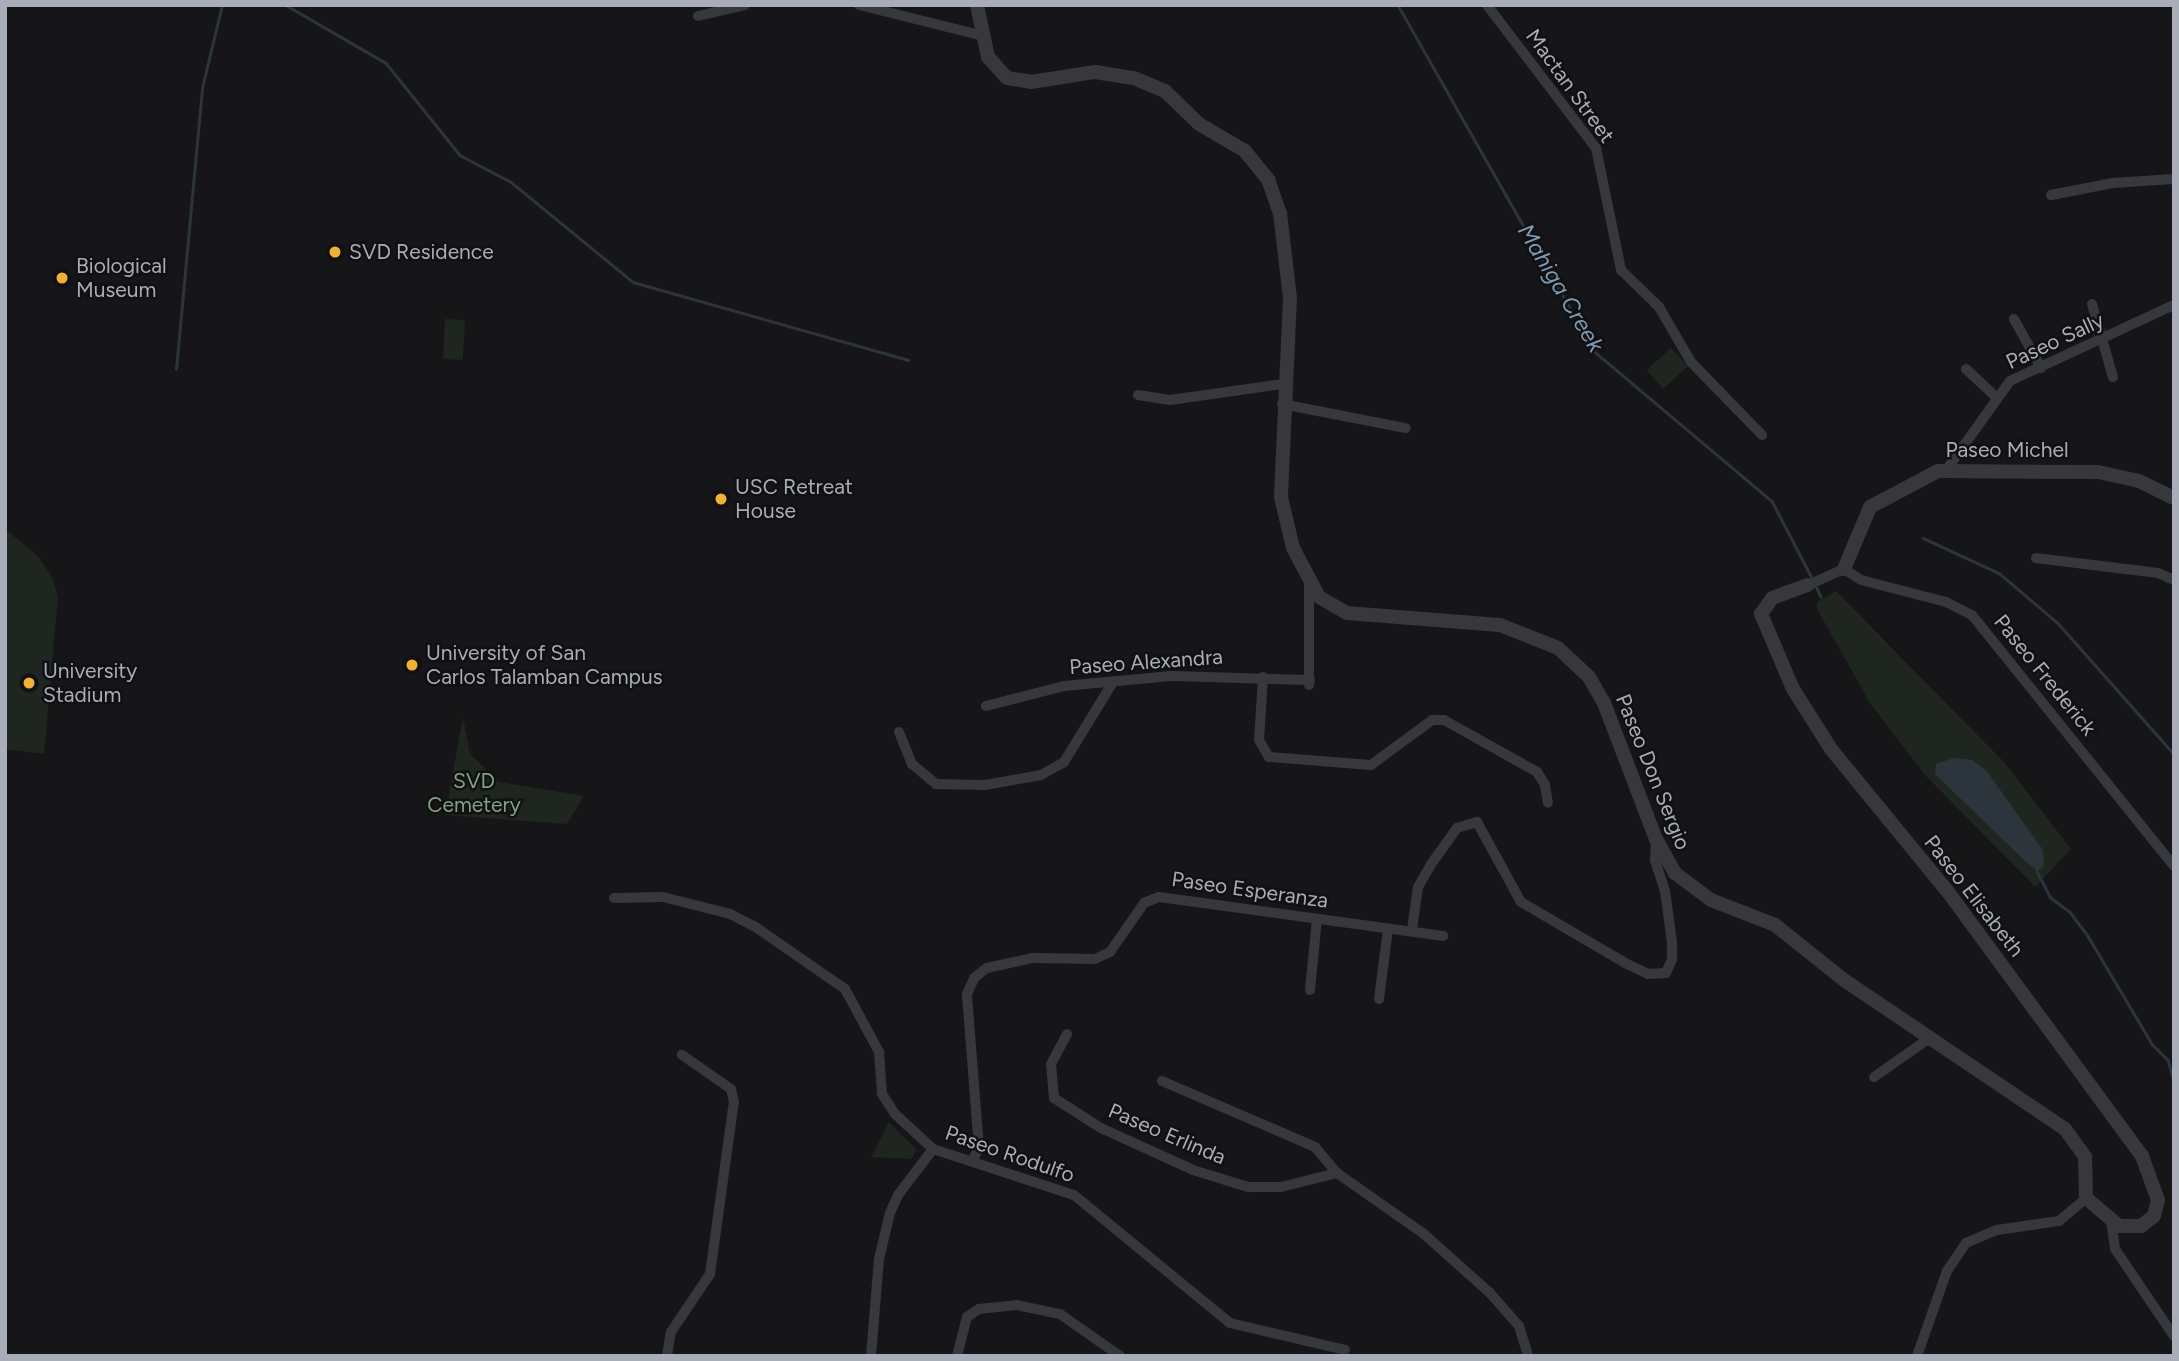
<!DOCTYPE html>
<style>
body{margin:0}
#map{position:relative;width:2179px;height:1361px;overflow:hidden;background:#161618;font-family:Figtree,sans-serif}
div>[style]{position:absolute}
.green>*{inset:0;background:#1e261f;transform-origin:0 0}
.water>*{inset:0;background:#2c353c}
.stream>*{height:2.5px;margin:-1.25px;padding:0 1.25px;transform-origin:1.25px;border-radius:1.25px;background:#2c353c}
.minor>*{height:10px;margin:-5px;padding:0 5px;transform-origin:5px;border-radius:5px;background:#37383d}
.tertiary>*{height:14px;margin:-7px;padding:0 7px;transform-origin:7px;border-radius:7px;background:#37383d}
.dots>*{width:19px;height:19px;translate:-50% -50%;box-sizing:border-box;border:4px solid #111113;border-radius:50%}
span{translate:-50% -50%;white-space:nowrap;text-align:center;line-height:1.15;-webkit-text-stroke:5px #111113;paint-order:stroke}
.street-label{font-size:21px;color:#a8adb8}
.poi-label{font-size:21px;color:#a8adb8}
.left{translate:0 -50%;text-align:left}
.park-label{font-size:21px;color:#7fa381}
.water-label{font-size:23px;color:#7f9bb3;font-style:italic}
.frame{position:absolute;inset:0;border:7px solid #a8adb8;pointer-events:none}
</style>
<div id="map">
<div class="green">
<div style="left:445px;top:319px;width:20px;height:40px;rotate:3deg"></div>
<div style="left:1671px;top:348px;width:25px;height:33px;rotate:48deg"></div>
<div style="clip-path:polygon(5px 529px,38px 556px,52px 577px,58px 597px,44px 754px,5px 749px)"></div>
<div style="clip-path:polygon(1836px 591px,2004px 762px,2071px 849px,2035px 887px,1925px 775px,1870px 703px,1817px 609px,1817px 602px)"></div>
<div style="clip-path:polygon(463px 717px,470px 754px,499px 782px,584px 796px,567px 824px,445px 815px)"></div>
<div style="clip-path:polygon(889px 1122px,917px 1150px,911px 1159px,871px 1157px)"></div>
</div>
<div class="water">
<div style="clip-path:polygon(1954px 758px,1972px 760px,1986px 770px,2043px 850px,2044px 866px,2037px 871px,2024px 860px,1935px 774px,1936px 764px)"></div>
</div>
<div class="stream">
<div style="left:286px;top:5px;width:116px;rotate:30.1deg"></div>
<div style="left:386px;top:63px;width:118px;rotate:51.2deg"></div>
<div style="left:460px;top:155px;width:58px;rotate:27.9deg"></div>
<div style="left:511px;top:182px;width:158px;rotate:39.3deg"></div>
<div style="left:633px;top:282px;width:286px;rotate:15.8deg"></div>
<div style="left:1398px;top:5px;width:399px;rotate:60.4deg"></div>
<div style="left:1595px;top:352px;width:231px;rotate:40.1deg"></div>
<div style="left:1772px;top:501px;width:87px;rotate:62.5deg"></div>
<div style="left:176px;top:369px;width:282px;rotate:-84.7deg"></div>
<div style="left:202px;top:88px;width:85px;rotate:-76.5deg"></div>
<div style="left:1923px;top:538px;width:84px;rotate:24.7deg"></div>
<div style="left:1999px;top:573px;width:77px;rotate:40.3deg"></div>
<div style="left:2058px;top:623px;width:172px;rotate:48.5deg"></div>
<div style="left:1815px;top:584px;width:14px;rotate:65deg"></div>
<div style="left:2037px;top:871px;width:29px;rotate:63deg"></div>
<div style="left:2050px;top:897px;width:25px;rotate:37deg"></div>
<div style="left:2070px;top:912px;width:30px;rotate:53deg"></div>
<div style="left:2088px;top:936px;width:126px;rotate:59.3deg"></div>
<div style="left:2152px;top:1044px;width:23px;rotate:45deg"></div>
<div style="left:2168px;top:1060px;width:22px;rotate:74deg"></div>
</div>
<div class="minor">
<div style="left:859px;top:5px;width:128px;rotate:14deg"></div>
<div style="left:1487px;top:5px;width:180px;rotate:52.7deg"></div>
<div style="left:1596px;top:148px;width:125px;rotate:78.4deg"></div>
<div style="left:1621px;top:270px;width:53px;rotate:44.2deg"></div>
<div style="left:1659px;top:307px;width:64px;rotate:59.8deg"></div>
<div style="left:1691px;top:362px;width:102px;rotate:45.8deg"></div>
<div style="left:698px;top:16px;width:48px;rotate:-13.2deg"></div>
<div style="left:2051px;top:195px;width:63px;rotate:-11deg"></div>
<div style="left:2113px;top:183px;width:61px;rotate:-3.8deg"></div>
<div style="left:2092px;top:304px;width:76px;rotate:74deg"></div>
<div style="left:2014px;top:319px;width:56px;rotate:61.1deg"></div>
<div style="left:1966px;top:369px;width:42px;rotate:43.1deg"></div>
<div style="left:1138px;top:395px;width:32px;rotate:9deg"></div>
<div style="left:1170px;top:400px;width:114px;rotate:-8.1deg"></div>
<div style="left:1282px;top:404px;width:126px;rotate:11deg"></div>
<div style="left:1947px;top:469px;width:108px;rotate:-54.4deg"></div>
<div style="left:2010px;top:381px;width:181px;rotate:-24.9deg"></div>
<div style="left:2036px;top:558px;width:123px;rotate:7deg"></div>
<div style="left:2158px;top:573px;width:17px;rotate:24deg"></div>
<div style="left:1808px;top:585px;width:39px;rotate:-24deg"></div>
<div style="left:1844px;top:569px;width:20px;rotate:33deg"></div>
<div style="left:1861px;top:580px;width:88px;rotate:14.5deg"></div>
<div style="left:1946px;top:602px;width:29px;rotate:27deg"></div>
<div style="left:1972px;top:615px;width:322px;rotate:51.2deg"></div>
<div style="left:1263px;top:677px;width:63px;rotate:93.6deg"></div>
<div style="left:1259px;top:740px;width:20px;rotate:60deg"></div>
<div style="left:1269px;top:757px;width:102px;rotate:4.5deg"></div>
<div style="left:1371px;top:765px;width:76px;rotate:-36.4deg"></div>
<div style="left:1432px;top:720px;width:12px"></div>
<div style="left:1444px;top:720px;width:107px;rotate:29.2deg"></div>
<div style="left:1537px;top:772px;width:15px;rotate:58deg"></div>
<div style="left:1545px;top:785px;width:18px;rotate:81deg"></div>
<div style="left:1309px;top:685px;width:101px;rotate:-90deg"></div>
<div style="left:986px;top:706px;width:81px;rotate:-14.4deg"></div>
<div style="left:1064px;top:686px;width:108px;rotate:-5.3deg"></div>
<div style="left:1172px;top:676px;width:138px;rotate:1.7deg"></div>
<div style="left:899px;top:732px;width:35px;rotate:68deg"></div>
<div style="left:912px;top:764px;width:31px;rotate:40deg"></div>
<div style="left:936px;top:784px;width:49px;rotate:1.2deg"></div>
<div style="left:985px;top:785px;width:57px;rotate:-10.1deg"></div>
<div style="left:1041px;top:775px;width:26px;rotate:-29deg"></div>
<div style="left:1064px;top:762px;width:94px;rotate:-58.5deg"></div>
<div style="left:614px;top:898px;width:49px;rotate:-1.2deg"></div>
<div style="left:663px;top:897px;width:69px;rotate:14.2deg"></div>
<div style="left:730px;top:914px;width:27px;rotate:27deg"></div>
<div style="left:754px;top:926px;width:111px;rotate:34.7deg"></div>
<div style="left:845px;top:989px;width:72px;rotate:61.6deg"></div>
<div style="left:879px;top:1052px;width:42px;rotate:85.9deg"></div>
<div style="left:882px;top:1094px;width:24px;rotate:57deg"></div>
<div style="left:895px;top:1114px;width:52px;rotate:42.6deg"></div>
<div style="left:933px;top:1149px;width:148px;rotate:18.1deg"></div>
<div style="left:1074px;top:1195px;width:202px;rotate:39.4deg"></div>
<div style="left:1230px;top:1323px;width:118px;rotate:13.2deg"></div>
<div style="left:1412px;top:930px;width:43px;rotate:-82.1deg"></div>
<div style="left:1418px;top:887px;width:28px;rotate:-60deg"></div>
<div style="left:1432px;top:863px;width:43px;rotate:-54.5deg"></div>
<div style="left:1457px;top:828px;width:21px;rotate:-17deg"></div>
<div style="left:1477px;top:822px;width:91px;rotate:61.2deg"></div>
<div style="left:1521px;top:902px;width:125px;rotate:30.3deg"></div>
<div style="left:1629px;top:965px;width:21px;rotate:25deg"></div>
<div style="left:1648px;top:974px;width:18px;rotate:-3deg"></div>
<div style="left:1666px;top:973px;width:15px;rotate:-67deg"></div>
<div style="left:1672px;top:959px;width:17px;rotate:-90deg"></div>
<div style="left:1672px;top:942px;width:51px;rotate:-97.8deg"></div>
<div style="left:1665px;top:891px;width:33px;rotate:-108deg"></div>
<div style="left:1655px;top:860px;width:21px;rotate:-87deg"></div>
<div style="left:1310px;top:990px;width:71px;rotate:-84.4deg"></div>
<div style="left:1379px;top:999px;width:71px;rotate:-82.7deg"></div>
<div style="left:1067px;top:1034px;width:34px;rotate:118deg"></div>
<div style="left:1051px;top:1064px;width:34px;rotate:85deg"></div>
<div style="left:1054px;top:1098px;width:56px;rotate:32.6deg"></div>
<div style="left:1101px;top:1128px;width:101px;rotate:24.5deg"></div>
<div style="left:1193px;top:1170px;width:58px;rotate:17.2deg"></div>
<div style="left:1248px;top:1187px;width:33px"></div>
<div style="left:1281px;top:1187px;width:58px;rotate:-14deg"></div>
<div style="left:1874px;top:1077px;width:66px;rotate:-35.1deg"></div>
<div style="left:1162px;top:1081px;width:167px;rotate:23.3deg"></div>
<div style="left:1315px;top:1147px;width:34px;rotate:50deg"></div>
<div style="left:1337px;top:1173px;width:106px;rotate:35deg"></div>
<div style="left:1424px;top:1234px;width:89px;rotate:41.8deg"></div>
<div style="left:1490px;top:1293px;width:44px;rotate:48.7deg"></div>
<div style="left:1519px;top:1326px;width:31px;rotate:73deg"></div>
<div style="left:973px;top:1159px;width:13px;rotate:-61deg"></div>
<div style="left:979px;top:1148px;width:154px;rotate:-94.5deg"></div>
<div style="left:967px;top:994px;width:17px;rotate:-66deg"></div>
<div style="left:974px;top:978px;width:16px;rotate:-38deg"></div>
<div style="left:987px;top:968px;width:47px;rotate:-12.3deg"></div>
<div style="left:1033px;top:958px;width:62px;rotate:0.9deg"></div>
<div style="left:1095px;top:959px;width:17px;rotate:-25deg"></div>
<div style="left:1110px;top:952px;width:60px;rotate:-55.2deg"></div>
<div style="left:1144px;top:903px;width:16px;rotate:-22deg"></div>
<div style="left:1159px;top:897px;width:287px;rotate:7.8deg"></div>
<div style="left:2111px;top:1220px;width:29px;rotate:82deg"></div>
<div style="left:2115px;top:1249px;width:105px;rotate:55.9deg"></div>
<div style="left:667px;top:1356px;width:24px;rotate:-81deg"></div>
<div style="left:671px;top:1332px;width:70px;rotate:-56.1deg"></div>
<div style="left:710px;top:1274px;width:174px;rotate:-82.1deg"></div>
<div style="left:734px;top:1102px;width:13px;rotate:-103deg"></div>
<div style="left:731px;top:1089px;width:60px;rotate:-145.2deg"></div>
<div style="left:871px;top:1356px;width:97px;rotate:-85.3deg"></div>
<div style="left:879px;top:1259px;width:47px;rotate:-76.6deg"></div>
<div style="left:890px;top:1213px;width:20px;rotate:-66deg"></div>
<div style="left:898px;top:1195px;width:58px;rotate:-52.7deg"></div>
<div style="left:957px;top:1356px;width:40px;rotate:-75.6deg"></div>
<div style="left:967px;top:1317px;width:14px;rotate:-34deg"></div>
<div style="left:979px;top:1309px;width:37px;rotate:-6deg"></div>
<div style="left:1016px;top:1305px;width:45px;rotate:11.6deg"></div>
<div style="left:1060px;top:1314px;width:73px;rotate:35deg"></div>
<div style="left:1917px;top:1356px;width:90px;rotate:-70.6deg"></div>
<div style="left:1947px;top:1271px;width:34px;rotate:-56deg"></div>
<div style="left:1966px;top:1243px;width:34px;rotate:-23deg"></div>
<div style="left:1997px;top:1230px;width:63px;rotate:-8.3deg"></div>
<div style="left:2059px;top:1221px;width:35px;rotate:-40deg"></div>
</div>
<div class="tertiary">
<div style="left:977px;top:5px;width:53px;rotate:78.1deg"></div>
<div style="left:988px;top:57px;width:28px;rotate:48deg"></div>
<div style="left:1007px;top:78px;width:24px;rotate:9deg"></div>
<div style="left:1031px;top:82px;width:65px;rotate:-8.9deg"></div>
<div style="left:1095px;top:72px;width:39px;rotate:9deg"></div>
<div style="left:1134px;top:78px;width:34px;rotate:23deg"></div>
<div style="left:1165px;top:91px;width:47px;rotate:44.1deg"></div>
<div style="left:1199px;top:124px;width:53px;rotate:30.4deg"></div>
<div style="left:1245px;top:151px;width:36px;rotate:51deg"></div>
<div style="left:1268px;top:179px;width:36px;rotate:71deg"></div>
<div style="left:1280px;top:213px;width:86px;rotate:83.3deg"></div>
<div style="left:1290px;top:298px;width:199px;rotate:92.6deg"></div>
<div style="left:1281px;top:497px;width:52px;rotate:76.8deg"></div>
<div style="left:1293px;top:548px;width:55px;rotate:62deg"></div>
<div style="left:1319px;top:597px;width:32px;rotate:30deg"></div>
<div style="left:1347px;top:613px;width:153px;rotate:4.5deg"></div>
<div style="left:1500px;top:625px;width:62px;rotate:21.6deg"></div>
<div style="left:1558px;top:648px;width:42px;rotate:43.1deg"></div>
<div style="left:1589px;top:677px;width:30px;rotate:60deg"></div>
<div style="left:1604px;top:703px;width:146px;rotate:69.1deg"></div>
<div style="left:1656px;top:839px;width:39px;rotate:61deg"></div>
<div style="left:1675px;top:873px;width:45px;rotate:36.9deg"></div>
<div style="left:1711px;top:900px;width:69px;rotate:21.3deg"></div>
<div style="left:1775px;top:925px;width:88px;rotate:38.6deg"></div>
<div style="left:1844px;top:980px;width:267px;rotate:34deg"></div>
<div style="left:2065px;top:1129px;width:34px;rotate:54deg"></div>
<div style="left:2085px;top:1157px;width:41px;rotate:88.6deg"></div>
<div style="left:2086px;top:1198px;width:43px;rotate:40.3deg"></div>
<div style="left:2119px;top:1226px;width:22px"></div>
<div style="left:2141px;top:1226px;width:16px;rotate:-38deg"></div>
<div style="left:2154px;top:1216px;width:16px;rotate:-76deg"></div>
<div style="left:2158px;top:1200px;width:47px;rotate:-110deg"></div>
<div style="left:2142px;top:1156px;width:328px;rotate:-126.3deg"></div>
<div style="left:1948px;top:892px;width:185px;rotate:-129.3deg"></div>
<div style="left:1831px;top:749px;width:71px;rotate:-122.3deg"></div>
<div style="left:1793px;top:689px;width:82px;rotate:-113.1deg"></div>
<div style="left:1761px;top:614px;width:19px;rotate:-55deg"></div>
<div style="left:1772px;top:598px;width:38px;rotate:-20deg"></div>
<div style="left:1844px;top:569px;width:67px;rotate:-67.2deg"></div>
<div style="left:1870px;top:507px;width:77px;rotate:-27.9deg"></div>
<div style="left:1938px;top:471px;width:160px;rotate:0.4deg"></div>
<div style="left:2098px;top:472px;width:42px;rotate:12.4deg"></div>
<div style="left:2139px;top:481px;width:39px;rotate:26deg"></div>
</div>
<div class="dots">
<div style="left:335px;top:252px;background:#f2b134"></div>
<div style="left:62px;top:278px;background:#f2b134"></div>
<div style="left:721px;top:499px;background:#f2b134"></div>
<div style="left:412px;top:665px;background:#f2b134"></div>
<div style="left:29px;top:683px;background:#f2b134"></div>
</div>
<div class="street-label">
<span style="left:1570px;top:86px;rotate:54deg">Mactan Street</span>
<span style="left:2055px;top:341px;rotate:-25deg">Paseo Sally</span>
<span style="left:2007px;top:450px">Paseo Michel</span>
<span style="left:1146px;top:662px;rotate:-4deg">Paseo Alexandra</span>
<span style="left:2045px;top:675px;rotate:51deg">Paseo Frederick</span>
<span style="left:1653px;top:772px;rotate:68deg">Paseo Don Sergio</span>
<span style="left:1250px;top:890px;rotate:8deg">Paseo Esperanza</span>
<span style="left:1974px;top:896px;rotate:52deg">Paseo Elisabeth</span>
<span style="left:1167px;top:1134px;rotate:23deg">Paseo Erlinda</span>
<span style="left:1010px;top:1154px;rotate:19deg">Paseo Rodulfo</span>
</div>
<div class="poi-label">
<span class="left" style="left:349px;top:252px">SVD Residence</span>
<span class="left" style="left:76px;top:278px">Biological<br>Museum</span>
<span class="left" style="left:735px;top:499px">USC Retreat<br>House</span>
<span class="left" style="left:426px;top:665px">University of San<br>Carlos Talamban Campus</span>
<span class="left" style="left:43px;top:683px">University<br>Stadium</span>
</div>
<div class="park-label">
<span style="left:474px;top:793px">SVD<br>Cemetery</span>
</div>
<div class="water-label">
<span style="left:1561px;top:288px;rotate:59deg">Mahiga Creek</span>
</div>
<div class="frame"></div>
</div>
